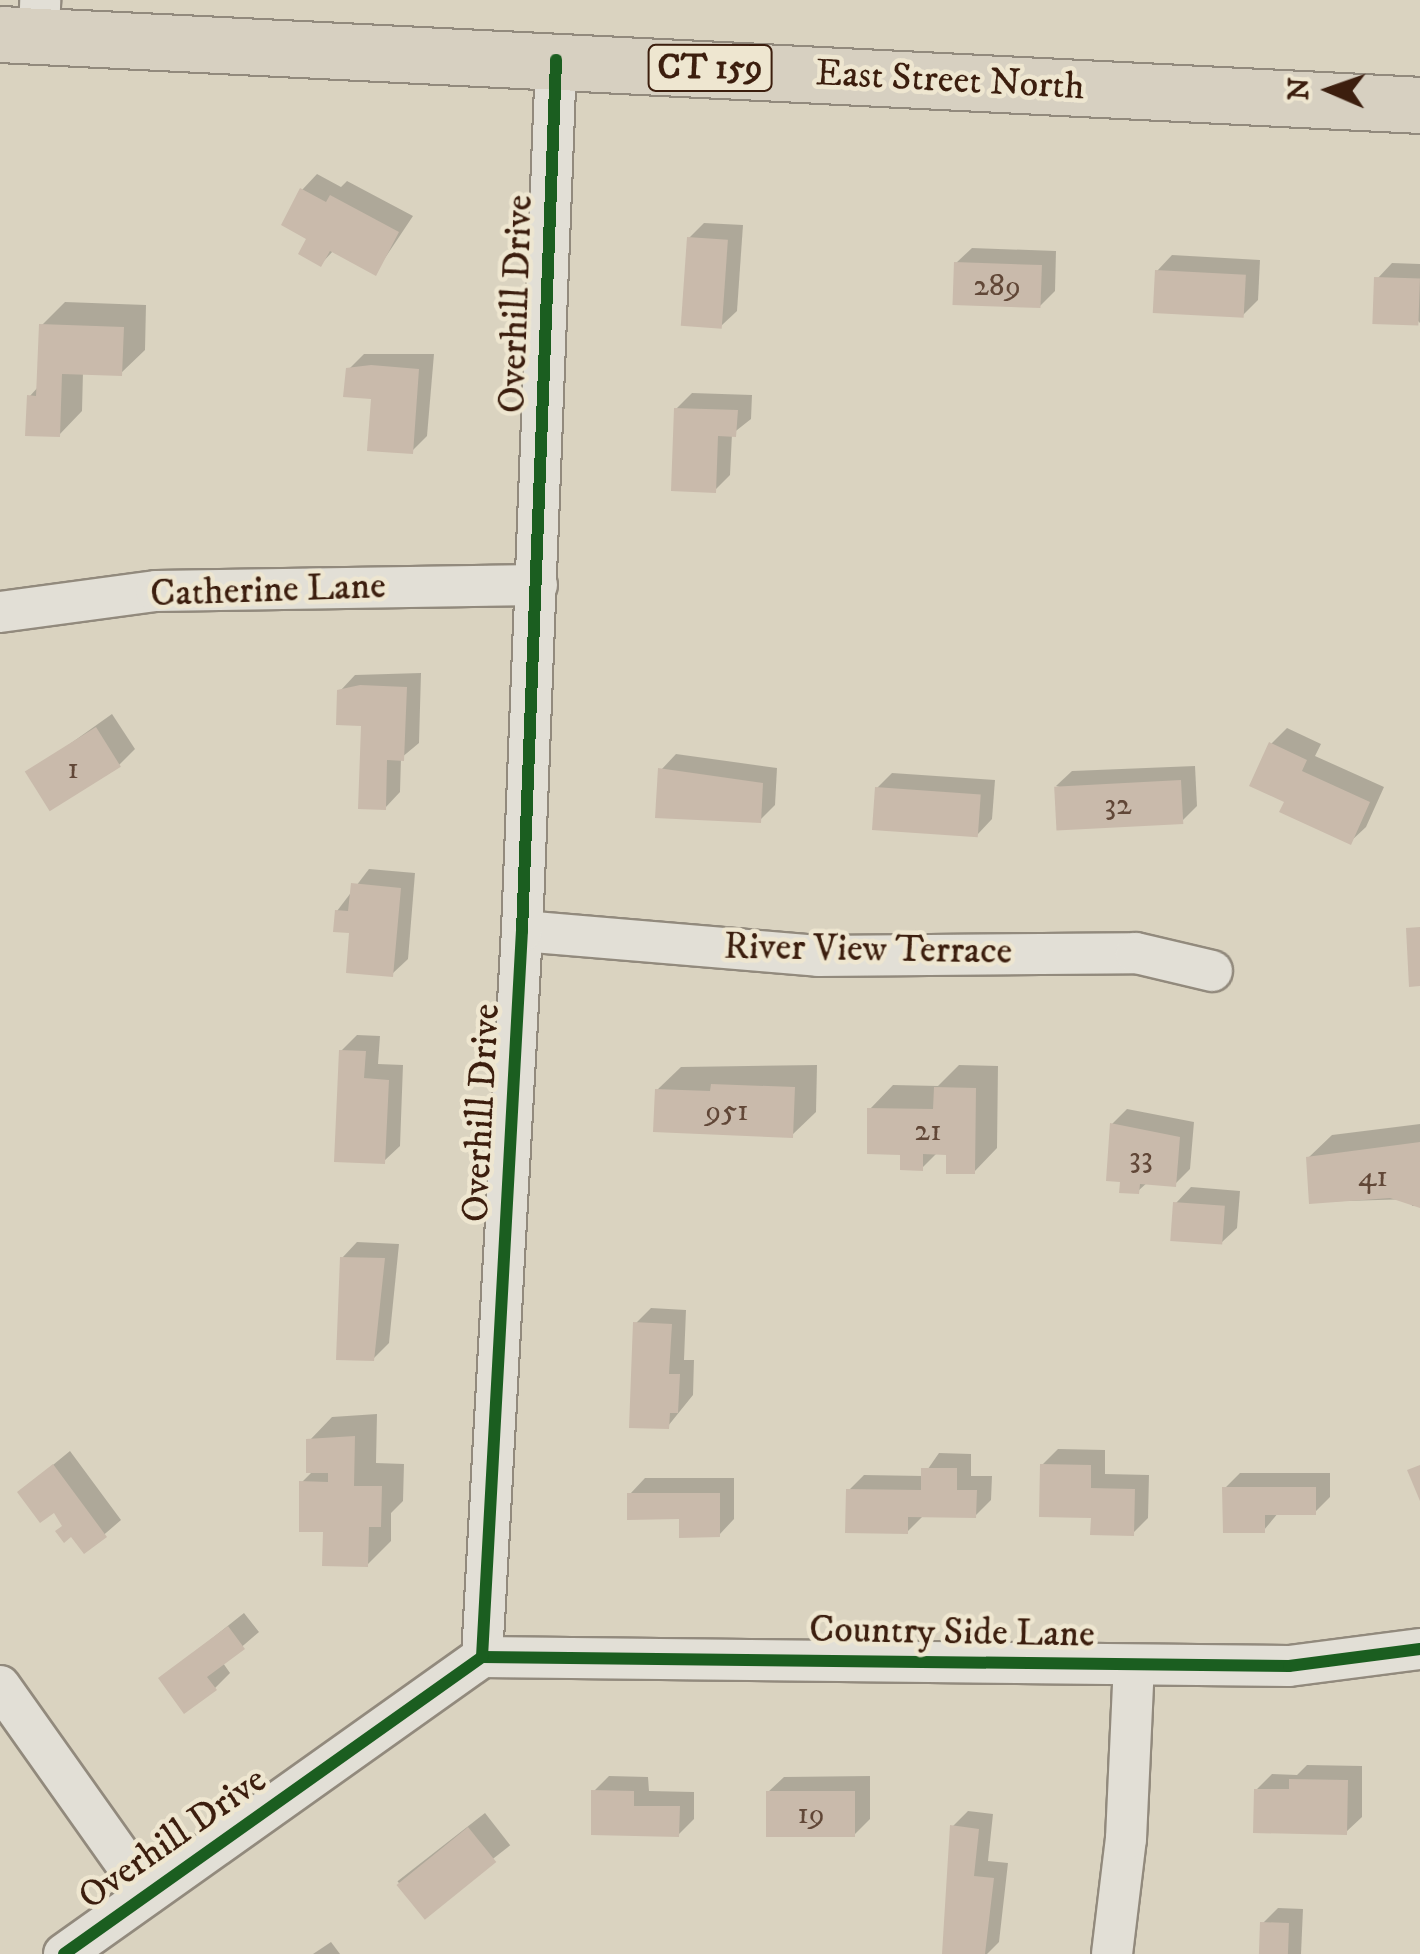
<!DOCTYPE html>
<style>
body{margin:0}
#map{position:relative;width:1420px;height:1954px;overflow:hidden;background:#dad3c0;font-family:"IM FELL DW Pica",serif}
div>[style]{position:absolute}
.shadow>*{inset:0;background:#0003;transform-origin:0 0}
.building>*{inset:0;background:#c9baab;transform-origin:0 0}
.roads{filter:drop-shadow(2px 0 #928a7d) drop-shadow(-2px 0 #928a7d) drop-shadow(0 2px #928a7d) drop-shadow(0 -2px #928a7d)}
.minor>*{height:40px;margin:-20px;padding:0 20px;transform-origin:20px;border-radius:20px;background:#e2dfd6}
.primary>*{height:55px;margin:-27.5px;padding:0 27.5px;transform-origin:27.5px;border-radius:27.5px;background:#d7d0c1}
.cycleway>*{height:12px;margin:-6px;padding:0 6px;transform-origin:6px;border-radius:6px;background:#1b5e20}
span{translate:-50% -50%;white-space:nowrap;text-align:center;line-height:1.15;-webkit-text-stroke:9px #eee6d0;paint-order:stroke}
.number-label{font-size:32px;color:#614737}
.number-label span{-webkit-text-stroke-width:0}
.shield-label span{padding:2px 8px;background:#eee6d0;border:2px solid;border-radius:8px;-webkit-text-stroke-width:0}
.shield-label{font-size:35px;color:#3c1e0e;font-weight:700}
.street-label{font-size:38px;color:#3c1e0e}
.north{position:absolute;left:1280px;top:40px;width:100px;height:100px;-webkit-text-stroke:8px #eee6d0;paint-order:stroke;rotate:272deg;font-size:28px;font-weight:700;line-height:40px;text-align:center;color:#3c1e0e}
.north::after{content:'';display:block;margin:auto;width:35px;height:45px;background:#3c1e0e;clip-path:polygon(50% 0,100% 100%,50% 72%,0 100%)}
</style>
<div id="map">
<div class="shadow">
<div style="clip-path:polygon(317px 174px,341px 187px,347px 181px,413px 216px,375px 273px,334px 250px,321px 264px,302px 190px)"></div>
<div style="clip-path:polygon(704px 223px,743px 225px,737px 311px,721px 326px,689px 238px)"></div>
<div style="clip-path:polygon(972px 248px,1056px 251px,1055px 291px,1040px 306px,956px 263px)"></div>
<div style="clip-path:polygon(1172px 255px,1260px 260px,1258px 300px,1242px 316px,1157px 271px)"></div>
<div style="clip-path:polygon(1392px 263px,1420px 264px,1420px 323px,1377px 279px)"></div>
<div style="clip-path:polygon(65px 302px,146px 305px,145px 350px,121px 373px,83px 372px,82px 411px,59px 435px,29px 397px,39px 386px,42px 325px)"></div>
<div style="clip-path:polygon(364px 354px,434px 354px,427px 436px,412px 451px,348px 370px)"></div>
<div style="clip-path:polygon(692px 393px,752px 395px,751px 419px,732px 434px,730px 475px,715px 490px,676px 409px)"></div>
<div style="clip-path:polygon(421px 673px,419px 743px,401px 758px,400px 792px,385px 808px,363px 723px,340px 691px,355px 675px)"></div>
<div style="clip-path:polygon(112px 714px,135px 749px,119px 765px,29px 773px)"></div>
<div style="clip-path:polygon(1287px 728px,1321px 744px,1315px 756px,1384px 787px,1366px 827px,1350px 842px,1287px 800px,1271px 744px)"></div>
<div style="clip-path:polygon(676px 754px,777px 768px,775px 805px,760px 820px,661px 770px)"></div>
<div style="clip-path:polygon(1195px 766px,1197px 806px,1182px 821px,1056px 786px,1072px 771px)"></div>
<div style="clip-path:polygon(892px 773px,995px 780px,992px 819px,977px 835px,877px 788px)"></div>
<div style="clip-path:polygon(369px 869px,415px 873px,408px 959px,392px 974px,337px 911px)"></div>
<div style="clip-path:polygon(357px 1035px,380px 1036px,378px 1064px,403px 1065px,400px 1146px,384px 1161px,341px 1051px)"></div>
<div style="clip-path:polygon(817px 1065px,816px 1112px,792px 1135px,657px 1090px,681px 1067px)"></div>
<div style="clip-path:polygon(959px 1065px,998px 1066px,997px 1148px,974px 1172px,949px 1153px,938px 1152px,922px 1168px,870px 1109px,893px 1085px,938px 1086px)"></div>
<div style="clip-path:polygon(1127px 1109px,1194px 1122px,1190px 1169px,1175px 1184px,1148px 1182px,1138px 1191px,1112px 1124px)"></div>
<div style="clip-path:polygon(1420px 1124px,1420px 1206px,1412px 1206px,1412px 1199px,1311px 1202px,1308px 1158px,1332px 1135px)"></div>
<div style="clip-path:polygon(1191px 1187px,1240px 1191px,1237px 1228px,1221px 1243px,1176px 1203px)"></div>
<div style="clip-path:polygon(357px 1242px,399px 1244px,389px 1343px,373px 1359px,342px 1258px)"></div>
<div style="clip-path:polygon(651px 1308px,686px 1310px,684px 1360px,694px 1360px,693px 1395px,668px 1426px,636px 1323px)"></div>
<div style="clip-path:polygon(377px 1414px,376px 1463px,404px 1464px,403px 1501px,391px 1513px,391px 1541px,367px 1565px,325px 1530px,302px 1482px,314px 1470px,309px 1441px,332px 1417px)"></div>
<div style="clip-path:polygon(1058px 1449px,1105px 1450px,1105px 1474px,1149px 1475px,1148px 1518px,1133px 1533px,1093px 1516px,1042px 1465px)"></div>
<div style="clip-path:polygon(70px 1451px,121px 1520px,85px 1551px,55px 1510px,20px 1492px)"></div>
<div style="clip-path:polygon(939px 1453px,971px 1454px,971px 1476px,992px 1476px,991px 1500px,975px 1516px,924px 1515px,907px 1532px,849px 1490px,864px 1475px,923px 1476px)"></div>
<div style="clip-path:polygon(1240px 1473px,1330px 1473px,1330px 1497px,1315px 1512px,1279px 1512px,1264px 1530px,1225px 1488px)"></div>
<div style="clip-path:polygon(645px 1478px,734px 1478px,734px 1519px,719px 1535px,630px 1494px)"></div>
<div style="clip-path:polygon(244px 1613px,259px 1632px,223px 1663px,230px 1673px,215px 1688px,161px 1679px)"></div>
<div style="clip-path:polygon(1307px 1765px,1362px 1766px,1362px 1817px,1346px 1832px,1256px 1790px,1272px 1774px,1297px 1775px)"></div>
<div style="clip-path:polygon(609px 1776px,648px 1777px,649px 1791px,694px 1792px,694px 1819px,678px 1835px,594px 1791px)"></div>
<div style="clip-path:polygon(870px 1776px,870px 1819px,855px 1834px,768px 1792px,784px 1777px)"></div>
<div style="clip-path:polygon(968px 1811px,993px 1814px,988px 1861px,1008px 1863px,999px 1942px,987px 1954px,952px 1954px,953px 1826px)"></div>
<div style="left:485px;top:1813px;width:41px;height:111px;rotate:52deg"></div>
<div style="clip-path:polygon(1278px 1908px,1303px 1909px,1301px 1954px,1261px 1954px,1263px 1923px)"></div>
<div style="clip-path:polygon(331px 1942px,340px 1954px,313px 1954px)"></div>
</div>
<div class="building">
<div style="clip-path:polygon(300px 188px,326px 202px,330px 195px,399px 232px,376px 276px,330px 251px,321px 267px,298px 254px,306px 239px,281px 225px)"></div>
<div style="left:687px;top:237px;width:41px;height:89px;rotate:4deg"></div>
<div style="left:954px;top:262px;width:88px;height:43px;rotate:2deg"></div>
<div style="left:1155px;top:270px;width:91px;height:43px;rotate:3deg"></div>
<div style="left:1374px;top:277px;width:46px;height:47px;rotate:2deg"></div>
<div style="clip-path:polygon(39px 324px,124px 327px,122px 376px,62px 374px,60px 437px,25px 436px,27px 395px,36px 396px)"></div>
<div style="clip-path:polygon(371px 365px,419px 369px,413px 454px,367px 451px,371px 399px,343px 397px,346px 368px)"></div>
<div style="clip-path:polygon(674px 408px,738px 410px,736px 437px,718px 436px,716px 493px,671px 491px)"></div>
<div style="clip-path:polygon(360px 685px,407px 687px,404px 761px,387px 760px,386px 810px,358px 809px,361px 726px,336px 725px,337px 690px)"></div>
<div style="left:96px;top:727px;width:47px;height:84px;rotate:58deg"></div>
<div style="clip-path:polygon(1269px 742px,1307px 760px,1302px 771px,1370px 802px,1351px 845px,1279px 812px,1284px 802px,1249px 786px)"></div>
<div style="clip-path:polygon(658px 768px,763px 783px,761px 823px,655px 818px)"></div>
<div style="left:1181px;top:780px;width:44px;height:127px;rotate:87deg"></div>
<div style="left:875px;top:787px;width:106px;height:43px;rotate:4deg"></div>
<div style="clip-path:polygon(351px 883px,401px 888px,393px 977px,346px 973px,349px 933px,333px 932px,335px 910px,348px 911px)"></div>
<div style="clip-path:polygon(1420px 927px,1420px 986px,1409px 987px,1406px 928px)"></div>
<div style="clip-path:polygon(339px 1050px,366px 1051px,364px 1078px,389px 1080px,385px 1164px,334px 1162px)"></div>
<div style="clip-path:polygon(711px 1084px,795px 1087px,793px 1138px,653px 1132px,655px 1089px,710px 1091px)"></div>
<div style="clip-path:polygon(934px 1087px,976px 1088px,975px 1174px,946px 1174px,946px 1155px,923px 1154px,923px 1171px,900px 1170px,900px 1155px,867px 1154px,867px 1108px,933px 1109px)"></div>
<div style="clip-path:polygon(1110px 1123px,1180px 1137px,1176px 1187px,1140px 1184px,1139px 1194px,1119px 1193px,1120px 1182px,1106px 1181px)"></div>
<div style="clip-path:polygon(1420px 1142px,1420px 1208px,1390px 1198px,1309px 1204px,1306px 1157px)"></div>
<div style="left:1173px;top:1202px;width:52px;height:39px;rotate:4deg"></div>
<div style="clip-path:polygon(340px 1257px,385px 1258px,374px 1361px,336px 1360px)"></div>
<div style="clip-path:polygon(633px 1322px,672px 1324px,669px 1374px,680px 1374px,678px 1413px,670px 1413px,669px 1429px,629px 1428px)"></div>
<div style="clip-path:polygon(355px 1436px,354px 1486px,382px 1486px,381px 1527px,369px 1527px,368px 1567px,322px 1566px,323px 1532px,299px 1532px,299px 1481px,328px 1482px,328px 1473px,306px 1473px,306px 1439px)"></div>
<div style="clip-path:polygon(53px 1464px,107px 1537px,84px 1554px,71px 1537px,64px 1543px,55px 1531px,62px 1526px,54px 1513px,40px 1523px,17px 1492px)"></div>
<div style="clip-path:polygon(1040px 1464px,1091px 1465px,1091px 1488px,1135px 1489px,1134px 1536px,1090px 1535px,1091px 1518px,1039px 1517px)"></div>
<div style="clip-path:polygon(1420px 1465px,1420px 1501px,1407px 1470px)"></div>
<div style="clip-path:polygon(921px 1468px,957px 1468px,957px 1490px,977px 1490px,976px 1518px,908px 1517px,908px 1534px,845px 1533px,846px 1489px,921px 1490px)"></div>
<div style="clip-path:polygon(1222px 1487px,1316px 1487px,1316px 1515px,1265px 1515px,1265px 1533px,1223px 1533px)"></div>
<div style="clip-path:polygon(627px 1493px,720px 1493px,720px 1537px,679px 1538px,679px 1519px,627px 1520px)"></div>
<div style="clip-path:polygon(228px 1626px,245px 1649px,207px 1677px,217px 1690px,184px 1714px,158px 1678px)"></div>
<div style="clip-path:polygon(1289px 1779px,1348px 1780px,1347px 1835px,1253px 1833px,1254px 1789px,1289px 1789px)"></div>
<div style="clip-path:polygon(591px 1790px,634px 1791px,634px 1806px,680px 1806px,679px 1837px,591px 1835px)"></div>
<div style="left:766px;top:1791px;width:89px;height:46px"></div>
<div style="clip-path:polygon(950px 1825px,979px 1829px,974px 1876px,994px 1878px,985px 1954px,942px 1954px)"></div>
<div style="left:468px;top:1827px;width:45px;height:92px;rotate:51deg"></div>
<div style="left:1260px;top:1922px;width:29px;height:32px;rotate:2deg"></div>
</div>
<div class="roads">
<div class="minor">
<div style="left:39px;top:36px;width:36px;rotate:-88deg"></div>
<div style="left:0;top:612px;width:157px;rotate:-7.7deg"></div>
<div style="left:156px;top:591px;width:381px;rotate:-0.9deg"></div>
<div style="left:522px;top:931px;width:297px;rotate:4.8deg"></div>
<div style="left:818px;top:956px;width:318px;rotate:-0.5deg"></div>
<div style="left:1136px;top:953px;width:78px;rotate:13.3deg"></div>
<div style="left:482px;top:1657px;width:807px;rotate:0.64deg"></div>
<div style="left:1289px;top:1666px;width:132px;rotate:-7.4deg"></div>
<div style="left:0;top:1686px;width:255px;rotate:54.7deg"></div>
<div style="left:64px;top:1954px;width:513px;rotate:-35.39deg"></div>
<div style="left:482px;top:1657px;width:727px;rotate:-86.85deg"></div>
<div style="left:522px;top:931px;width:872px;rotate:-87.76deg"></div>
<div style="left:1112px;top:1954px;width:116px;rotate:-83.1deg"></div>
<div style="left:1126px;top:1839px;width:173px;rotate:-87.4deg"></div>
</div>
<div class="primary">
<div style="left:0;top:34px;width:1422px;rotate:2.86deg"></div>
</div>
</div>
<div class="cycleway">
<div style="left:482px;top:1657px;width:807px;rotate:0.64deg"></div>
<div style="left:1289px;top:1666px;width:132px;rotate:-7.4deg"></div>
<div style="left:64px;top:1954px;width:513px;rotate:-35.39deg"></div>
<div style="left:482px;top:1657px;width:727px;rotate:-86.85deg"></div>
<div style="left:522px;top:931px;width:872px;rotate:-87.76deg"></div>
</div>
<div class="number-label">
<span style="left:997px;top:286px">289</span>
<span style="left:73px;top:769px">1</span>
<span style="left:1118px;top:805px">32</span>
<span style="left:727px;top:1111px">951</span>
<span style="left:928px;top:1131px">21</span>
<span style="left:1141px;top:1158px">33</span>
<span style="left:1373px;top:1177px">41</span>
<span style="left:811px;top:1814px">19</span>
</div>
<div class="shield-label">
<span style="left:710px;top:68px">CT 159</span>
</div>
<div class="street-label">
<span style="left:950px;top:81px;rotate:3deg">East Street North</span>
<span style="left:517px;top:304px;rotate:-88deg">Overhill Drive</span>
<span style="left:268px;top:591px;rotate:-2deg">Catherine Lane</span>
<span style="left:868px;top:950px;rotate:1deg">River View Terrace</span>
<span style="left:482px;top:1113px;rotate:-87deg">Overhill Drive</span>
<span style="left:952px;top:1633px;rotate:1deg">Country Side Lane</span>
<span style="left:173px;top:1839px;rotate:-35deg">Overhill Drive</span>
</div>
<div class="north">N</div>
</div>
